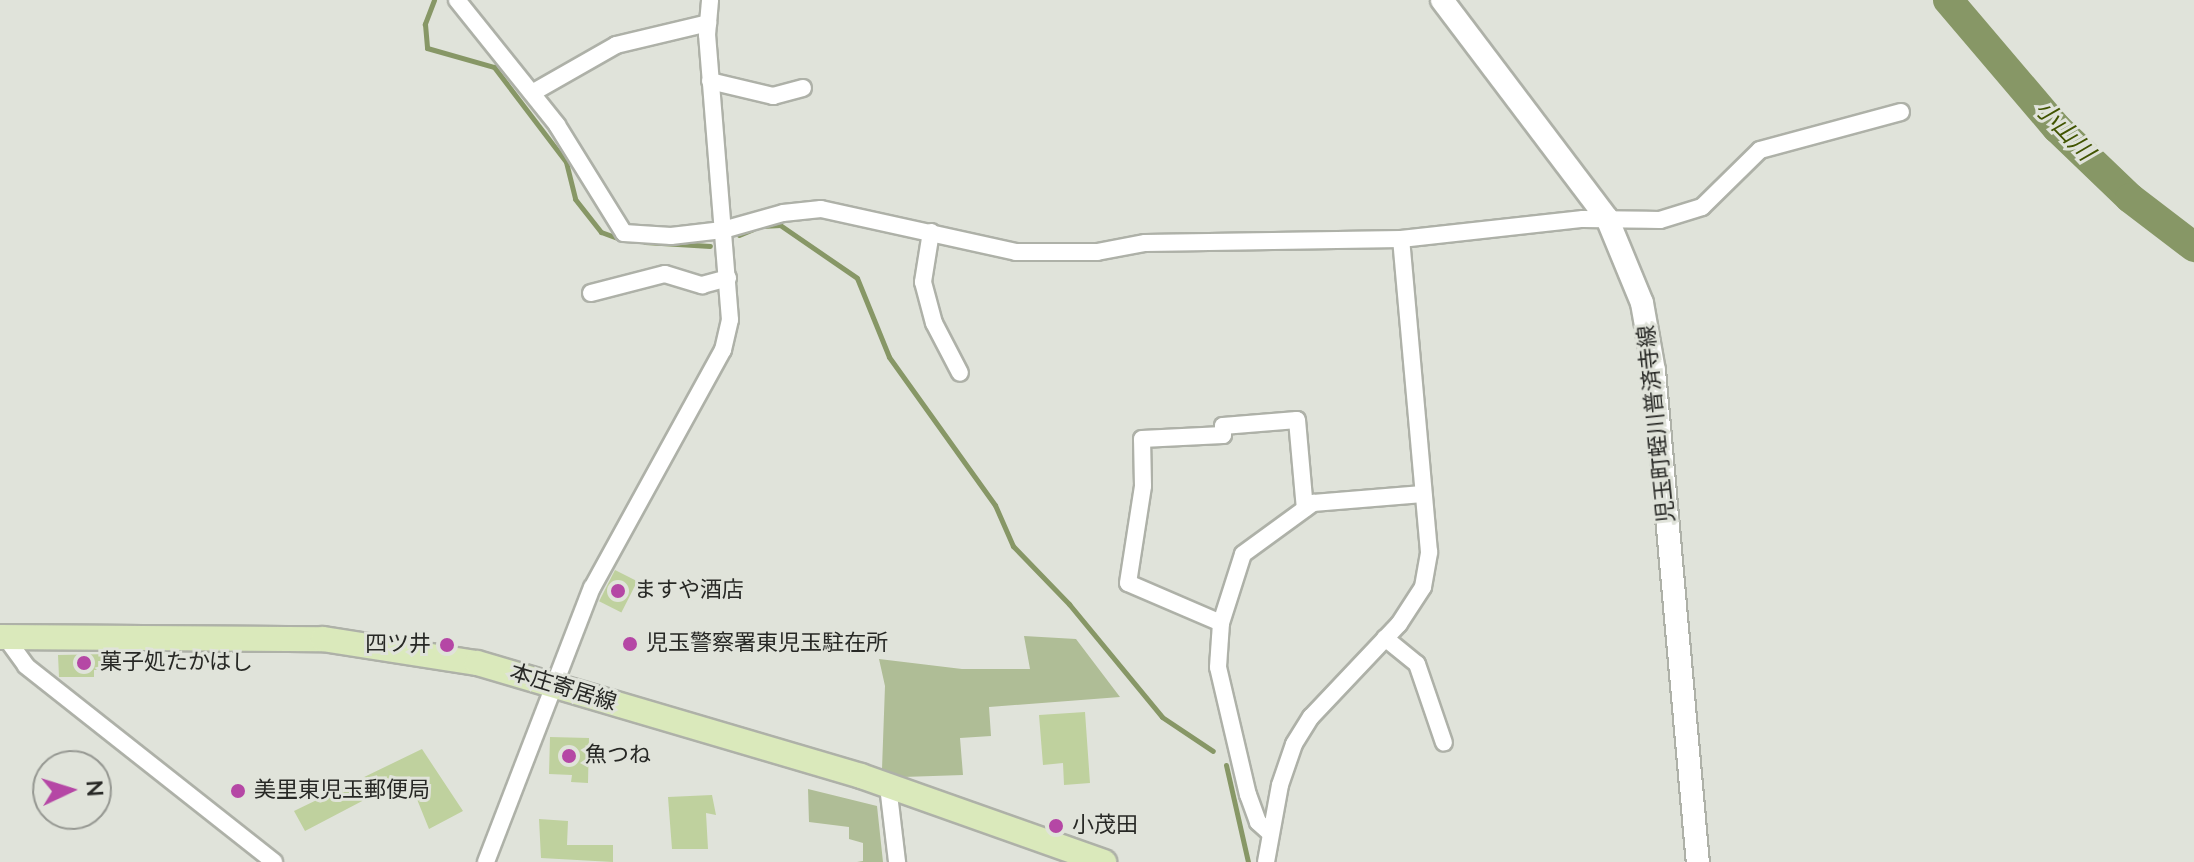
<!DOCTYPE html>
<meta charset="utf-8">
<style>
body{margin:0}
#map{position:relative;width:2194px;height:862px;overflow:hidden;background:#e0e3da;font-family:"Nunito Sans","Noto Sans JP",sans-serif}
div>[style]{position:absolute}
.green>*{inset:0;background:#afbd96}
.stream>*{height:5px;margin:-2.5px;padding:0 2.5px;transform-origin:2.5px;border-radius:2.5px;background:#879766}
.river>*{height:30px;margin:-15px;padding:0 15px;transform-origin:15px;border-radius:15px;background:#879766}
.building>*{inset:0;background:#bfd19e;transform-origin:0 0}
.roads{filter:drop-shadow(2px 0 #aeb1a8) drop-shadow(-2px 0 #aeb1a8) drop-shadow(0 2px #aeb1a8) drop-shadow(0 -2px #aeb1a8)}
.street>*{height:16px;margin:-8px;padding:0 8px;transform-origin:8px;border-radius:8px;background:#fff}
.secondary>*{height:22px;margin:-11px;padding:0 11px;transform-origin:11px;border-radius:11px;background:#fff}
.primary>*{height:24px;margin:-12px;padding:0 12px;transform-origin:12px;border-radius:12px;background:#dae9bb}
.dots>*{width:22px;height:22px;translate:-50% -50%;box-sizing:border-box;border:4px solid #e0e3da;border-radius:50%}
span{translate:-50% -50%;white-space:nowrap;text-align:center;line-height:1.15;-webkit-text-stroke:6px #e0e3da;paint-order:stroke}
.street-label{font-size:22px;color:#272825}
.poi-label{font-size:22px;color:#272825}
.left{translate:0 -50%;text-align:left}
.right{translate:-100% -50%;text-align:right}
.water-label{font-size:24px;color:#415401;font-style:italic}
.north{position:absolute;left:32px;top:750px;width:80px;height:80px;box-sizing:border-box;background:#e0e3da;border:2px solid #969892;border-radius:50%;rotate:86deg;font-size:22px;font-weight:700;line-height:32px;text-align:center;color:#272825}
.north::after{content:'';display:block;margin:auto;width:28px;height:36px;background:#b547a5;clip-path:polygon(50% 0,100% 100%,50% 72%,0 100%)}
</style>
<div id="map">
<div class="green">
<div style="clip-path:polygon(1024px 636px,1076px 639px,1120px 697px,989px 707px,991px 736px,960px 738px,963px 775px,903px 777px,882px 769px,885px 686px,879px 659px,962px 669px,1030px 669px)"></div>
<div style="clip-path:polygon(808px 789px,877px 806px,883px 862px,857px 862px,863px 861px,863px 843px,849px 839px,849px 827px,809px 822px)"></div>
</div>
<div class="stream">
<div style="left:434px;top:0;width:26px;rotate:111deg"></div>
<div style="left:425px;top:24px;width:24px;rotate:85deg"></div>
<div style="left:427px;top:48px;width:70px;rotate:15.8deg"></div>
<div style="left:494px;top:67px;width:119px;rotate:52.8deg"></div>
<div style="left:566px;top:162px;width:38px;rotate:76deg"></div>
<div style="left:575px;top:199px;width:42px;rotate:51.8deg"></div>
<div style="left:601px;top:232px;width:23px;rotate:20deg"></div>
<div style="left:762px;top:226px;width:18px;rotate:-3deg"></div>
<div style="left:780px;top:225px;width:93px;rotate:34.5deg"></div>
<div style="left:857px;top:278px;width:85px;rotate:67.9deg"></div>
<div style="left:889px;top:357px;width:182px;rotate:54.4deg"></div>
<div style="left:995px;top:505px;width:45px;rotate:66.3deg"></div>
<div style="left:1013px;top:546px;width:81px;rotate:46deg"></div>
<div style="left:1069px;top:604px;width:146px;rotate:50.5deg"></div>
<div style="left:1162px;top:717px;width:61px;rotate:33.7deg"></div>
<div style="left:739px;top:235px;width:15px;rotate:-23deg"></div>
<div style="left:645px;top:242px;width:65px;rotate:3.5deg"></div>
<div style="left:1226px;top:765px;width:99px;rotate:77.2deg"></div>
</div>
<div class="river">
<div style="left:1948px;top:0;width:168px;rotate:49.6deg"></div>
<div style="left:2057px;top:128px;width:101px;rotate:43.8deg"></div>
<div style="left:2130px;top:198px;width:81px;rotate:37.4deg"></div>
</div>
<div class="building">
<div style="left:615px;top:570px;width:25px;height:35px;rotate:27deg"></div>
<div style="clip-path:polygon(110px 654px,110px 670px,94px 670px,94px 677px,59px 677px,58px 655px)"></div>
<div style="clip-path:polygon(1085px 712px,1090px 783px,1064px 785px,1063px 763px,1043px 765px,1039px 715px)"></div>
<div style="clip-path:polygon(550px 737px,589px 738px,588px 783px,571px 782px,572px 775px,549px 774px)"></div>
<div style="clip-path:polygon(422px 749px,463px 811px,429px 829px,408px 777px,305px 831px,294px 811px)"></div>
<div style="clip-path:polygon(712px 795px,716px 815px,706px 813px,708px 849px,672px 849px,668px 797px)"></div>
<div style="clip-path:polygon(539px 819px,568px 821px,567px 845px,613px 845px,613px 862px,541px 858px)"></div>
</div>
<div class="roads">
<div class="street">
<div style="left:457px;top:0;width:160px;rotate:51.3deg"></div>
<div style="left:557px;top:125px;width:127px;rotate:58.2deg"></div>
<div style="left:624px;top:233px;width:47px;rotate:3.7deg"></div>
<div style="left:671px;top:236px;width:52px;rotate:-6.6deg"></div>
<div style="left:723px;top:230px;width:62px;rotate:-15.8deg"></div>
<div style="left:783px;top:213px;width:38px;rotate:-6deg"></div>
<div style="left:821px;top:209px;width:200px;rotate:12.4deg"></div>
<div style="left:1016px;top:252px;width:81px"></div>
<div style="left:1097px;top:252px;width:49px;rotate:-10.6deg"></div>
<div style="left:1145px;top:243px;width:256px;rotate:-0.9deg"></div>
<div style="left:1401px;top:239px;width:183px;rotate:-6.3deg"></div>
<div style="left:1583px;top:219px;width:77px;rotate:0.7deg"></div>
<div style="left:1660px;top:220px;width:44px;rotate:-17.2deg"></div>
<div style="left:1702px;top:207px;width:81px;rotate:-44.5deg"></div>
<div style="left:1760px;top:150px;width:146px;rotate:-15.1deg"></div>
<div style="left:710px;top:81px;width:65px;rotate:13.4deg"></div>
<div style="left:773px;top:96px;width:31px;rotate:-15deg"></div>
<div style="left:532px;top:93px;width:97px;rotate:-29.7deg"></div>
<div style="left:616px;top:45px;width:95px;rotate:-13.4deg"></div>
<div style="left:931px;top:232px;width:51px;rotate:99.1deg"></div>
<div style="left:923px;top:282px;width:42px;rotate:75deg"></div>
<div style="left:934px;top:323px;width:56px;rotate:62.5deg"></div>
<div style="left:591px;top:293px;width:76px;rotate:-14.4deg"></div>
<div style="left:665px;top:274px;width:39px;rotate:17deg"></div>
<div style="left:702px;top:285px;width:27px;rotate:-15deg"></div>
<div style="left:1221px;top:623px;width:101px;rotate:-156.7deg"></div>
<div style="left:1128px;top:583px;width:98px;rotate:-81.2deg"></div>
<div style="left:1143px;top:486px;width:47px;rotate:-91.2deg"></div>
<div style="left:1142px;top:439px;width:81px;rotate:-2.8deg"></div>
<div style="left:1223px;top:435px;width:9px;rotate:-90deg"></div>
<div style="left:1223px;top:426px;width:74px;rotate:-4.6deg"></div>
<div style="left:1297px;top:420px;width:89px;rotate:84.9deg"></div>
<div style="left:6px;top:638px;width:34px;rotate:54deg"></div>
<div style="left:26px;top:666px;width:316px;rotate:38.3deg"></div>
<div style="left:1385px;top:638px;width:41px;rotate:39.1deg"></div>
<div style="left:1417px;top:664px;width:83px;rotate:71.1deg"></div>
<div style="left:888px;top:786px;width:77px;rotate:83.2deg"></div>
<div style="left:1269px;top:832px;width:15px;rotate:-138deg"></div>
<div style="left:1258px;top:822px;width:29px;rotate:-110deg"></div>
<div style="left:1248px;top:795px;width:131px;rotate:-103.2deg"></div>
<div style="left:1218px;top:667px;width:44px;rotate:-86.1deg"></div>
<div style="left:1221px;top:623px;width:72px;rotate:-72.3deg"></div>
<div style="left:1243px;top:554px;width:87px;rotate:-36.1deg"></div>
<div style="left:1313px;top:503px;width:110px;rotate:-4.7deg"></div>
<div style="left:486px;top:862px;width:294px;rotate:-68.9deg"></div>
<div style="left:592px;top:588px;width:272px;rotate:-61.2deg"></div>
<div style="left:723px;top:350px;width:31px;rotate:-77deg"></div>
<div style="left:730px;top:320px;width:286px;rotate:-94.6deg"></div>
<div style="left:707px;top:35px;width:35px;rotate:-85deg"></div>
<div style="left:1266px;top:862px;width:78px;rotate:-79.7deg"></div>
<div style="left:1280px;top:785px;width:43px;rotate:-71.1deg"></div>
<div style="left:1294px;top:744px;width:32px;rotate:-58deg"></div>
<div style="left:1311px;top:717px;width:128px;rotate:-46.6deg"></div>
<div style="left:1399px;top:624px;width:44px;rotate:-57deg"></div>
<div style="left:1423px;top:587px;width:36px;rotate:-80deg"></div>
<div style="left:1429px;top:552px;width:314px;rotate:-95.1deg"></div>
</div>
<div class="secondary">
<div style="left:1442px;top:0;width:273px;rotate:52.9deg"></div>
<div style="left:1607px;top:218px;width:92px;rotate:67.6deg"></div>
<div style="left:1642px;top:303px;width:69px;rotate:80deg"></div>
<div style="left:1654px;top:371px;width:493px;rotate:84.9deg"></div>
</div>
<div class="primary">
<div style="left:0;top:637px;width:323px;rotate:0.4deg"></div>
<div style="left:323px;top:639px;width:156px;rotate:8.9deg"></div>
<div style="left:477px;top:663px;width:400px;rotate:16.4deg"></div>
<div style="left:861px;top:776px;width:258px;rotate:19.5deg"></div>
</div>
</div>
<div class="dots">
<div style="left:618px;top:591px;background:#b547a5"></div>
<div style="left:630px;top:644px;background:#b547a5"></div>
<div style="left:447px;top:645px;background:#b547a5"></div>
<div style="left:84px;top:663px;background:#b547a5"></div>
<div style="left:569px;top:756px;background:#b547a5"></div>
<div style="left:238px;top:791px;background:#b547a5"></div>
<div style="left:1056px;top:826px;background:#b547a5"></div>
</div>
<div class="street-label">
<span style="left:1657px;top:424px;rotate:-96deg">児玉町蛭川普済寺線</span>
<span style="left:563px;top:688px;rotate:17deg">本庄寄居線</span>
</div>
<div class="poi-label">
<span class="left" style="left:634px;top:591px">ますや酒店</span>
<span class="left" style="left:646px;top:644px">児玉警察署東児玉駐在所</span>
<span class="right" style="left:431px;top:645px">四ツ井</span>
<span class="left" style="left:100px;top:663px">菓子処たかはし</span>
<span class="left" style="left:585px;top:756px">魚つね</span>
<span class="left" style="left:254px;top:791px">美里東児玉郵便局</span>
<span class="left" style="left:1072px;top:826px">小茂田</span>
</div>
<div class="water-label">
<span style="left:2064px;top:131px;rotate:46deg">小山川</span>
</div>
<div class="north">N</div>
</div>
